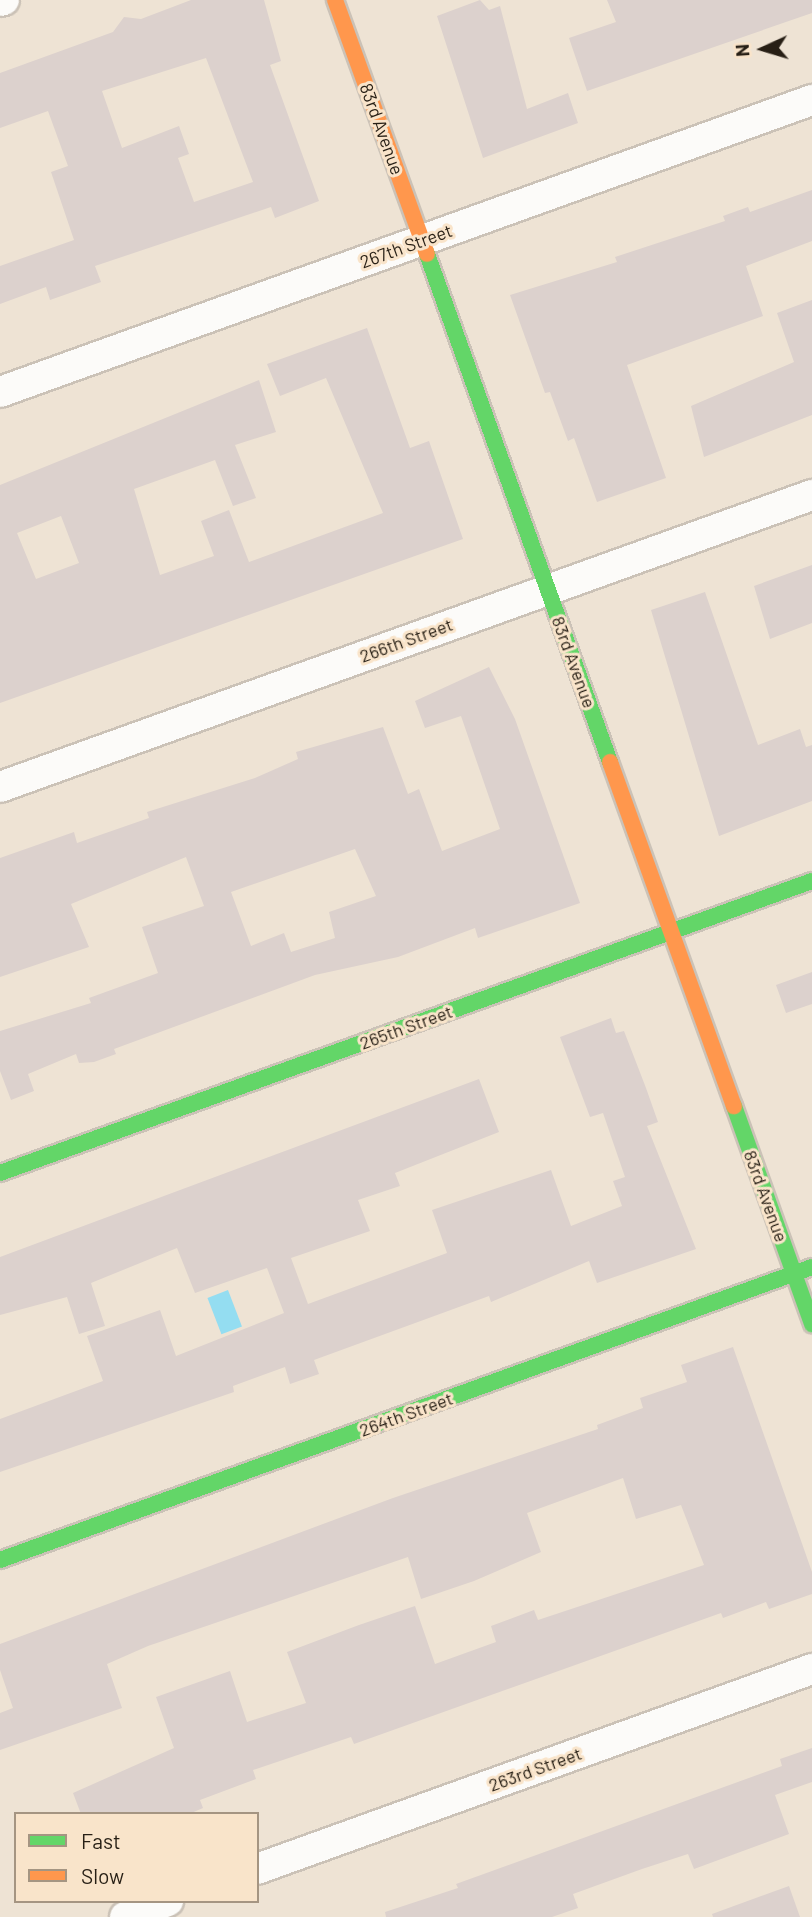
<!DOCTYPE html>
<style>
body{margin:0}
#map{position:relative;width:812px;height:1917px;overflow:hidden;background:#eee3d4;font-family:Barlow,sans-serif}
div>[style]{position:absolute}
.water>*{inset:0;background:#94ddf1;transform-origin:0 0}
.building>*{inset:0;background:#dcd1cd}
.roads{filter:drop-shadow(2px 0 #cbc2b7) drop-shadow(-2px 0 #cbc2b7) drop-shadow(0 2px #cbc2b7) drop-shadow(0 -2px #cbc2b7)}
.street>*{height:30px;margin:-15px;padding:0 15px;transform-origin:15px;border-radius:15px;background:#fcfbf9}
.fast>*{height:16px;margin:-8px;padding:0 8px;transform-origin:8px;border-radius:8px;background:#63d668}
.slow>*{height:16px;margin:-8px;padding:0 8px;transform-origin:8px;border-radius:8px;background:#ff974d}
span{translate:-50% -50%;white-space:nowrap;text-align:center;line-height:1.15;-webkit-text-stroke:6px #f9e4ca;paint-order:stroke}
.street-label{font-size:18px;color:#271f15}
.legend{position:absolute;left:14px;top:1812px;width:245px;height:91px;box-sizing:border-box;background:#f9e4ca;border:2px solid #a59582;margin:0;padding:9px 12px;list-style:none;font-size:21px;color:#271f15}
.legend li{display:flex;align-items:center;gap:14px;height:35px}
.legend b{width:35px;border:2px solid #a59582}
.north{position:absolute;left:728px;top:14px;width:70px;height:70px;-webkit-text-stroke:5px #f9e4ca;paint-order:stroke;rotate:266deg;font-size:19px;font-weight:700;line-height:28px;text-align:center;color:#271f15}
.north::after{content:'';display:block;margin:auto;width:24px;height:32px;background:#271f15;clip-path:polygon(50% 0,100% 100%,50% 72%,0 100%)}
</style>
<div id="map">
<div class="water">
<div style="left:228px;top:1290px;width:39px;height:22px;rotate:69deg"></div>
</div>
<div class="building">
<div style="clip-path:polygon(evenodd,191px 0,264px 0,281px 61px,270px 65px,319px 201px,275px 218px,271px 207px,95px 266px,101px 282px,50px 300px,46px 287px,0 304px,0 266px,74px 240px,51px 172px,68px 166px,48px 111px,0 128px,0 73px,113px 32px,124px 17px,141px 19px,191px 0,206px 58px,253px 182px,194px 202px,178px 158px,189px 154px,179px 126px,122px 148px,102px 91px,206px 58px)"></div>
<div style="clip-path:polygon(480px 0,489px 10px,500px 6px,527px 109px,568px 93px,578px 123px,483px 158px,437px 16px)"></div>
<div style="clip-path:polygon(607px 0,812px 0,812px 13px,587px 91px,569px 38px,616px 22px)"></div>
<div style="clip-path:polygon(812px 190px,812px 241px,746px 266px,763px 316px,627px 365px,666px 478px,597px 502px,574px 438px,568px 441px,550px 392px,545px 393px,510px 295px,617px 262px,615px 257px,725px 221px,723px 216px,748px 207px,750px 212px)"></div>
<div style="clip-path:polygon(812px 300px,812px 415px,704px 457px,691px 406px,794px 362px,777px 313px)"></div>
<div style="clip-path:polygon(evenodd,367px 328px,410px 448px,429px 441px,463px 539px,0 703px,0 485px,259px 380px,276px 432px,235px 445px,256px 498px,233px 506px,215px 460px,134px 489px,160px 575px,214px 556px,201px 521px,229px 510px,249px 562px,383px 513px,326px 378px,280px 396px,267px 364px,367px 328px,61px 516px,79px 563px,36px 579px,17px 533px,61px 516px)"></div>
<div style="clip-path:polygon(812px 565px,812px 623px,770px 639px,754px 586px)"></div>
<div style="clip-path:polygon(705px 592px,758px 745px,800px 729px,806px 747px,812px 745px,812px 801px,719px 836px,651px 610px)"></div>
<div style="clip-path:polygon(evenodd,489px 667px,515px 719px,580px 903px,478px 938px,475px 928px,398px 957px,315px 975px,114px 1049px,116px 1054px,94px 1062px,79px 1063px,76px 1054px,28px 1074px,34px 1091px,11px 1100px,0 1071px,0 1031px,91px 1003px,89px 998px,158px 973px,142px 927px,204px 906px,186px 857px,71px 904px,89px 947px,0 977px,0 858px,74px 832px,77px 843px,149px 818px,147px 812px,255px 778px,298px 759px,296px 752px,383px 727px,408px 794px,419px 789px,442px 851px,500px 829px,461px 716px,425px 728px,415px 701px,489px 667px,355px 849px,376px 896px,329px 912px,335px 938px,291px 952px,284px 933px,251px 946px,231px 892px,355px 849px)"></div>
<div style="clip-path:polygon(812px 972px,812px 1004px,786px 1013px,776px 985px)"></div>
<div style="clip-path:polygon(611px 1018px,616px 1033px,624px 1031px,646px 1088px,658px 1122px,647px 1126px,696px 1249px,597px 1283px,589px 1261px,491px 1302px,489px 1296px,314px 1360px,319px 1374px,290px 1384px,285px 1367px,233px 1386px,234px 1392px,0 1472px,0 1419px,103px 1381px,87px 1336px,160px 1310px,176px 1356px,284px 1313px,267px 1268px,195px 1293px,177px 1248px,91px 1283px,105px 1326px,79px 1334px,67px 1297px,0 1315px,0 1257px,479px 1079px,499px 1132px,395px 1173px,400px 1186px,358px 1200px,370px 1231px,291px 1258px,308px 1304px,447px 1253px,432px 1210px,551px 1170px,571px 1226px,622px 1206px,613px 1181px,625px 1177px,603px 1113px,590px 1117px,560px 1037px)"></div>
<div style="clip-path:polygon(733px 1347px,812px 1572px,812px 1594px,769px 1609px,766px 1602px,723px 1618px,721px 1613px,354px 1744px,351px 1737px,253px 1770px,256px 1779px,200px 1800px,203px 1808px,189px 1814px,81px 1814px,73px 1793px,174px 1748px,156px 1697px,230px 1671px,247px 1722px,306px 1703px,287px 1652px,359px 1625px,415px 1606px,435px 1664px,496px 1642px,491px 1626px,534px 1610px,538px 1620px,704px 1565px,681px 1505px,636px 1519px,623px 1478px,527px 1513px,541px 1552px,474px 1581px,421px 1599px,408px 1557px,148px 1646px,107px 1664px,122px 1708px,0 1750px,0 1713px,13px 1708px,0 1670px,0 1644px,393px 1498px,598px 1429px,597px 1425px,643px 1408px,640px 1398px,687px 1382px,681px 1365px)"></div>
<div style="clip-path:polygon(812px 1748px,812px 1782px,775px 1795px,789px 1834px,694px 1869px,688px 1854px,642px 1869px,573px 1894px,578px 1908px,552px 1917px,386px 1917px,385px 1912px,458px 1888px,456px 1884px,782px 1766px,780px 1759px)"></div>
<div style="clip-path:polygon(789px 1886px,800px 1917px,713px 1917px,712px 1914px)"></div>
</div>
<div class="roads">
<div class="street">
<div style="left:0;top:1px;width:4px;rotate:-14deg"></div>
<div style="left:0;top:392px;width:863px;rotate:-19.78deg"></div>
<div style="left:0;top:787px;width:863px;rotate:-19.78deg"></div>
<div style="left:257px;top:1869px;width:590px;rotate:-19.82deg"></div>
<div style="left:125px;top:1917px;width:46px;rotate:-20.4deg"></div>
</div>
<div class="fast">
<div style="left:427px;top:254px;width:540px;rotate:70.19deg"></div>
<div style="left:734px;top:1106px;width:232px;rotate:70.3deg"></div>
<div style="left:0;top:1173px;width:863px;rotate:-19.78deg"></div>
<div style="left:0;top:1560px;width:863px;rotate:-19.84deg"></div>
</div>
<div class="slow">
<div style="left:335px;top:0;width:270px;rotate:70.1deg"></div>
<div style="left:610px;top:762px;width:366px;rotate:70.2deg"></div>
</div>
</div>
<div class="street-label">
<span style="left:382px;top:129px;rotate:70deg">83rd Avenue</span>
<span style="left:406px;top:246px;rotate:-20deg">267th Street</span>
<span style="left:406px;top:640px;rotate:-20deg">266th Street</span>
<span style="left:574px;top:662px;rotate:70deg">83rd Avenue</span>
<span style="left:406px;top:1027px;rotate:-20deg">265th Street</span>
<span style="left:766px;top:1196px;rotate:70deg">83rd Avenue</span>
<span style="left:406px;top:1414px;rotate:-20deg">264th Street</span>
<span style="left:535px;top:1769px;rotate:-20deg">263rd Street</span>
</div>
<ul class="legend">
<li><b style="height:9px;background:#63d668"></b>Fast</li>
<li><b style="height:9px;background:#ff974d"></b>Slow</li>
</ul>
<div class="north">N</div>
</div>
